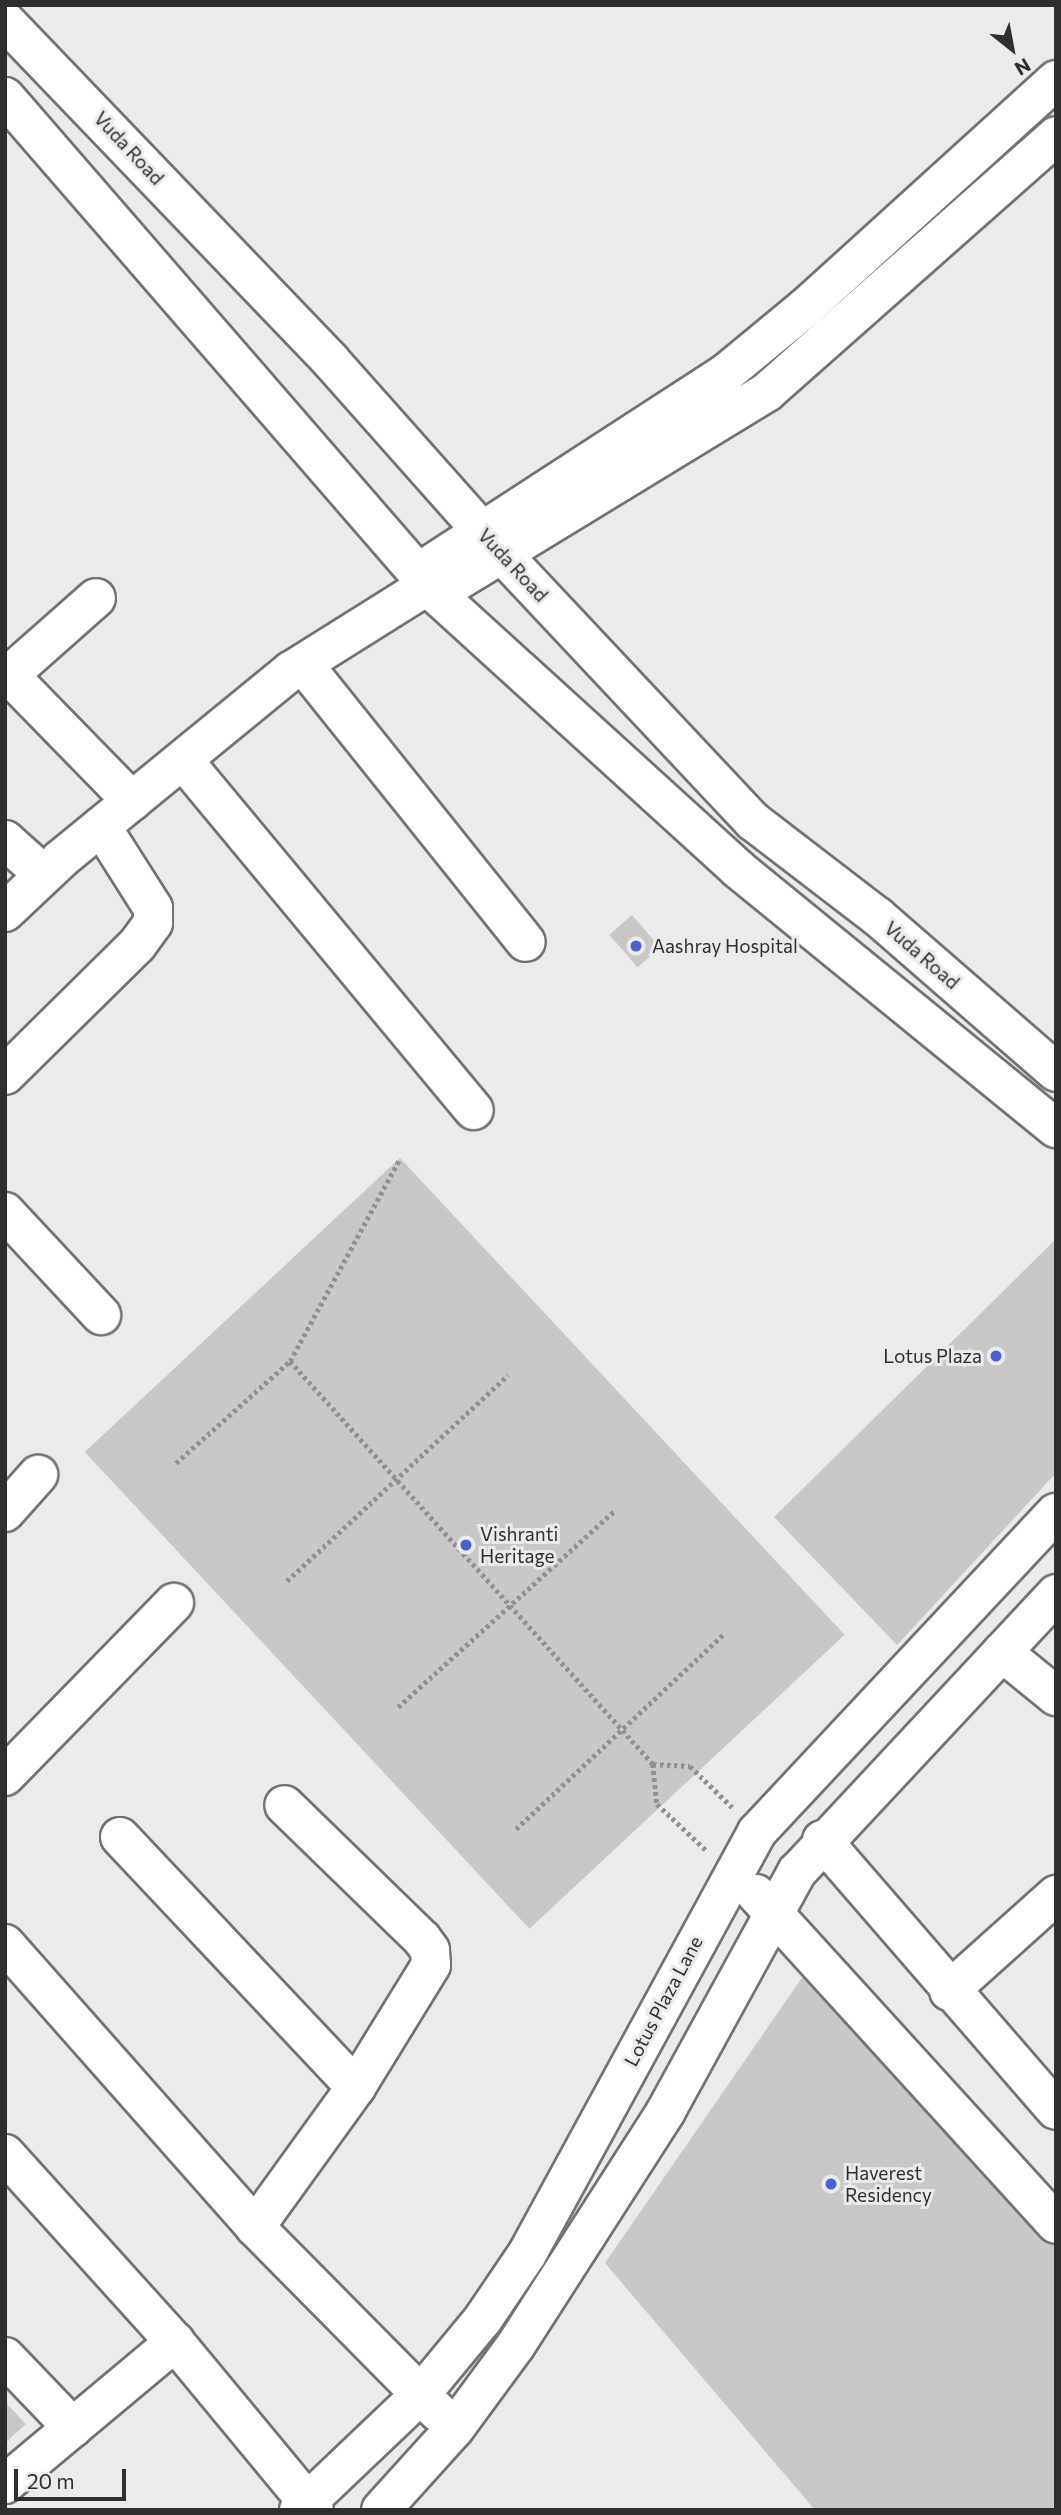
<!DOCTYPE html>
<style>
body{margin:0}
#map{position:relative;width:1061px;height:2515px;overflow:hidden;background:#e9ebed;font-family:Commissioner,sans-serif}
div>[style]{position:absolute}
.building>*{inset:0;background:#cac8c6;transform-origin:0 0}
.path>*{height:4.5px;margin-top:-2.25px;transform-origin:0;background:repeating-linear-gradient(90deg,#8f9091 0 3.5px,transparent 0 7px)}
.roads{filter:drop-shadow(2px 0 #717374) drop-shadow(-2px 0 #717374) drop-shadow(0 2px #717374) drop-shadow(0 -2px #717374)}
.minor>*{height:38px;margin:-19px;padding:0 19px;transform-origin:19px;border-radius:19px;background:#fff}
.dots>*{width:19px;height:19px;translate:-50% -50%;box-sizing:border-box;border:4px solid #e9ebed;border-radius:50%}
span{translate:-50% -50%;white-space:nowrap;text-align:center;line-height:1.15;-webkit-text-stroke:6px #e9ebed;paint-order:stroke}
.street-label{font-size:19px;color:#2e2f2f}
.poi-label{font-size:19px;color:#2e2f2f}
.left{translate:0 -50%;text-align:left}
.right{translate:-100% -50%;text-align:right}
.frame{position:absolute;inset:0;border:7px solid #2e2f2f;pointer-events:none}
.north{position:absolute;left:977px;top:14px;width:70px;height:70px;-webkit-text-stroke:5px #e9ebed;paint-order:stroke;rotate:149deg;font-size:19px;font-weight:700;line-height:28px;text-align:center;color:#2e2f2f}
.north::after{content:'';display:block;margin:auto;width:24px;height:32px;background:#2e2f2f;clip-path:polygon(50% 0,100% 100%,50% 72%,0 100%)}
.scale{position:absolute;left:14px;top:2469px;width:112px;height:32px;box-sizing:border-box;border:4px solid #2e2f2f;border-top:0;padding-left:9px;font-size:21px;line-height:24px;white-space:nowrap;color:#2e2f2f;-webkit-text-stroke:5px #e9ebed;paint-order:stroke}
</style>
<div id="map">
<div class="building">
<div style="left:632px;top:915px;width:43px;height:30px;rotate:49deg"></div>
<div style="left:400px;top:1158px;width:652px;height:431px;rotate:47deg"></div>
<div style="clip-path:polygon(1056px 1239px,1056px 1473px,897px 1645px,774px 1517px)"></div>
<div style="clip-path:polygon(808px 1969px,1056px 2244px,1056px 2510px,815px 2510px,605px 2263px)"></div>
<div style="clip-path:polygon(5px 2402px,26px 2424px,5px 2443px)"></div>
</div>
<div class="path">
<div style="left:290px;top:1361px;width:231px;rotate:-61.5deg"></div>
<div style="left:176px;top:1463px;width:153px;rotate:-41.8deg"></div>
<div style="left:290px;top:1361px;width:542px;rotate:47.99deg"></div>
<div style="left:653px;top:1764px;width:37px;rotate:3deg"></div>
<div style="left:690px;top:1766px;width:59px;rotate:44.3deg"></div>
<div style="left:287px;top:1581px;width:302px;rotate:-43deg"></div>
<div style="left:398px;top:1707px;width:292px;rotate:-42.2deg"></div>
<div style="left:653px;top:1764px;width:40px;rotate:84.3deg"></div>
<div style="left:657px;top:1804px;width:67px;rotate:43.2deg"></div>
<div style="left:516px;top:1829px;width:287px;rotate:-43.2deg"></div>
</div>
<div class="roads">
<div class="minor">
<div style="left:5px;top:21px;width:470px;rotate:46.2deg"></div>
<div style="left:330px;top:360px;width:261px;rotate:48.4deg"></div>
<div style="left:503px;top:555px;width:366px;rotate:46.8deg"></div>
<div style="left:754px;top:822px;width:156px;rotate:37.5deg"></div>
<div style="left:878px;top:917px;width:236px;rotate:41deg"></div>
<div style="left:5px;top:97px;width:658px;rotate:49.07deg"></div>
<div style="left:436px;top:594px;width:408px;rotate:42.3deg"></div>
<div style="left:738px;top:869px;width:410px;rotate:39.2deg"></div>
<div style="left:418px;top:573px;width:367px;rotate:-33deg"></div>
<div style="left:726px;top:373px;width:104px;rotate:-39.5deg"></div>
<div style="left:806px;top:307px;width:338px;rotate:-42.2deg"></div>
<div style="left:436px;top:594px;width:388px;rotate:-31.4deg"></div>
<div style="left:767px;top:392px;width:386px;rotate:-41.5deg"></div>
<div style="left:303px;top:664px;width:356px;rotate:51.3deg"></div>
<div style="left:5px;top:671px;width:182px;rotate:45.7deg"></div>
<div style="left:9px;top:675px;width:116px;rotate:-41.5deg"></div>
<div style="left:183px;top:760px;width:455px;rotate:50.3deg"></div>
<div style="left:5px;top:840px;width:52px;rotate:41.9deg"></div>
<div style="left:5px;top:912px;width:77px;rotate:-43.4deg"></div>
<div style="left:61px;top:859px;width:297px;rotate:-39.3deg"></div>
<div style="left:291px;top:671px;width:162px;rotate:-32.1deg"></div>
<div style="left:5px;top:1075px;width:185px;rotate:-44.6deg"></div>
<div style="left:137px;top:945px;width:27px;rotate:-54deg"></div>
<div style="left:153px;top:923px;width:15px;rotate:-90deg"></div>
<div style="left:153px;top:908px;width:97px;rotate:-122.4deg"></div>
<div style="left:5px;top:1212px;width:141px;rotate:47deg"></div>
<div style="left:5px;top:1512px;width:50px;rotate:-48.3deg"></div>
<div style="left:1002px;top:1652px;width:70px;rotate:39.2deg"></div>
<div style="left:5px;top:1776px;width:242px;rotate:-45.7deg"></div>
<div style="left:120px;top:1837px;width:344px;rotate:46.7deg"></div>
<div style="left:822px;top:1840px;width:357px;rotate:49.1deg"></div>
<div style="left:756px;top:1894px;width:446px;rotate:47.7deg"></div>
<div style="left:5px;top:1944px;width:378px;rotate:48.5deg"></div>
<div style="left:255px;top:2227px;width:260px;rotate:45.3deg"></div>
<div style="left:949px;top:1991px;width:144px;rotate:-41.9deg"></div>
<div style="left:5px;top:2154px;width:253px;rotate:47.9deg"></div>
<div style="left:175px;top:2342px;width:218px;rotate:50.4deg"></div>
<div style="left:255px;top:2227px;width:173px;rotate:-54.2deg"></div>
<div style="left:356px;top:2087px;width:143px;rotate:-58.4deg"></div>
<div style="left:431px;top:1965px;width:15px;rotate:-94deg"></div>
<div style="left:430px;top:1950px;width:14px;rotate:-126deg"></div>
<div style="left:422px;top:1939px;width:192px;rotate:-135.8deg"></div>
<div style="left:5px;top:2357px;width:98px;rotate:46.2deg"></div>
<div style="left:5px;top:2484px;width:222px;rotate:-39.9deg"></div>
<div style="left:299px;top:2510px;width:168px;rotate:-43.6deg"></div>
<div style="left:421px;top:2394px;width:97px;rotate:-50.4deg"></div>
<div style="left:483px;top:2319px;width:78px;rotate:-55.9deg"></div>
<div style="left:527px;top:2254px;width:481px;rotate:-61.4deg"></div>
<div style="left:757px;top:1832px;width:437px;rotate:-46.9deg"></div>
<div style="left:381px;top:2510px;width:110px;rotate:-47.9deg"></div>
<div style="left:455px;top:2428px;width:103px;rotate:-53.7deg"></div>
<div style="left:516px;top:2345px;width:278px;rotate:-57.3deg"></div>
<div style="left:666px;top:2111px;width:273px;rotate:-61.3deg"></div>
<div style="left:797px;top:1872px;width:380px;rotate:-47deg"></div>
</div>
</div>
<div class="dots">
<div style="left:636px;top:946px;background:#4b60d5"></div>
<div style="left:996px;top:1356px;background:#4b60d5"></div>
<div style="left:466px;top:1545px;background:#4b60d5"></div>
<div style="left:831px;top:2184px;background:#4b60d5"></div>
</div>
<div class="street-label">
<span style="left:129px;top:148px;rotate:47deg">Vuda Road</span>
<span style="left:513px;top:565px;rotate:47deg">Vuda Road</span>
<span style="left:922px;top:955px;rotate:41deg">Vuda Road</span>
<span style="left:663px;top:2001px;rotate:-62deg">Lotus Plaza Lane</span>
</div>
<div class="poi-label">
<span class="left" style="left:652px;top:946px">Aashray Hospital</span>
<span class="right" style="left:982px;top:1356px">Lotus Plaza</span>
<span class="left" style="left:480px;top:1545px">Vishranti<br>Heritage</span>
<span class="left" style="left:845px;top:2184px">Haverest<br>Residency</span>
</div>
<div class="frame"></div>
<div class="north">N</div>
<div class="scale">20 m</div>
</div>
